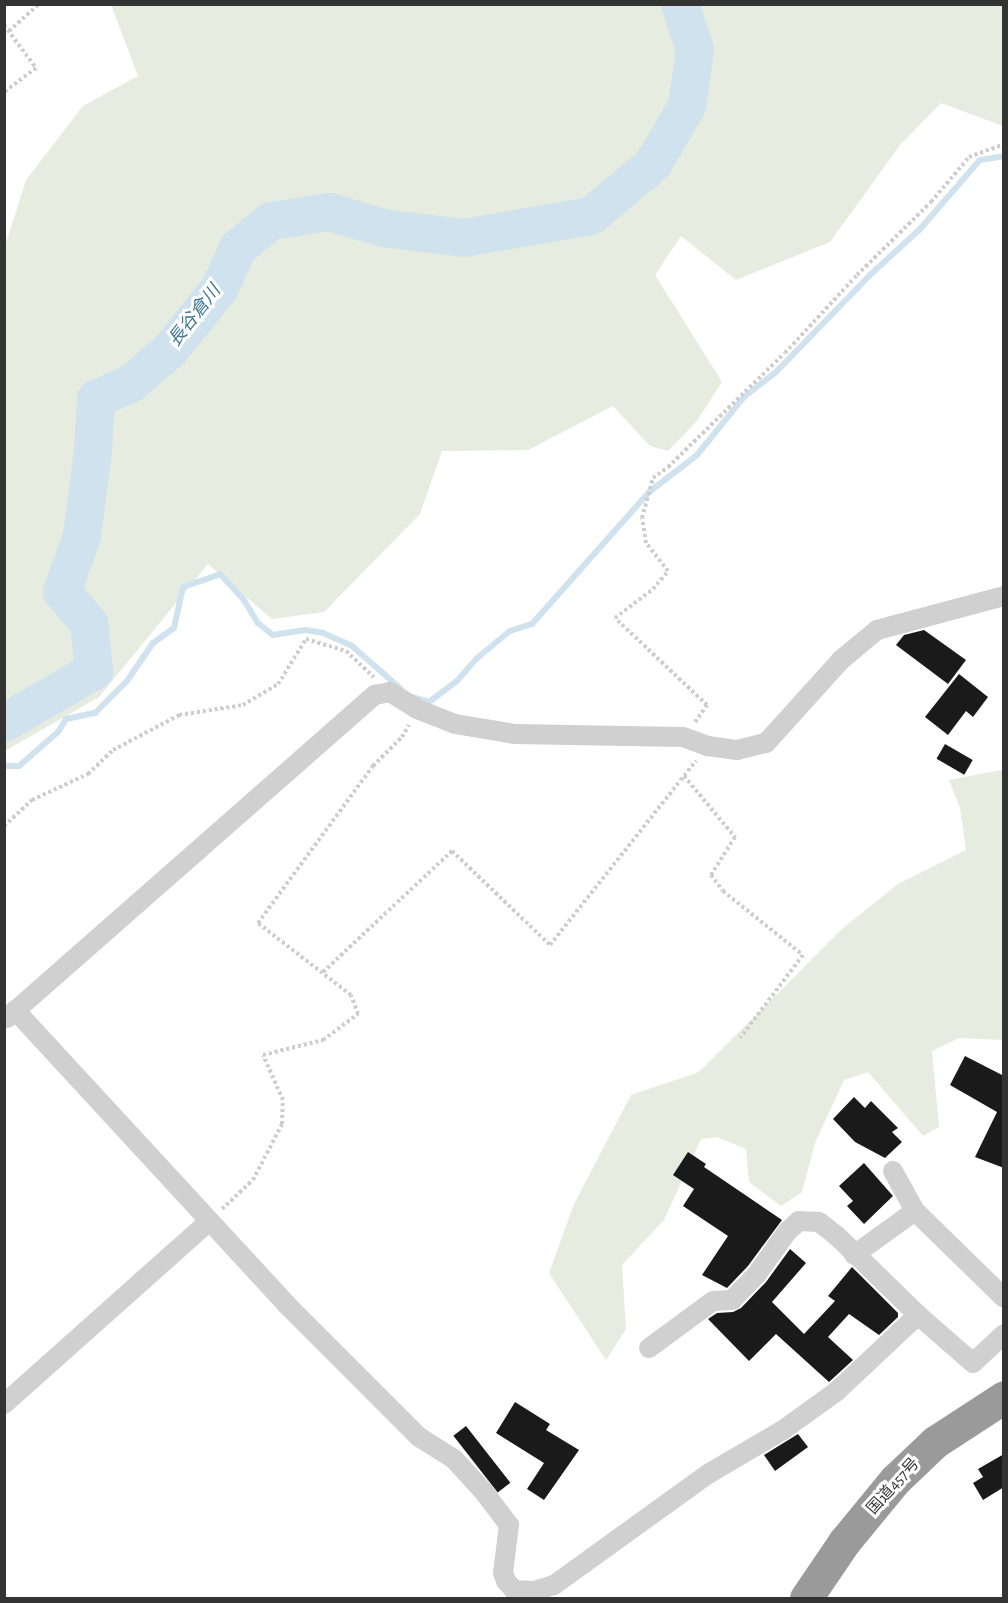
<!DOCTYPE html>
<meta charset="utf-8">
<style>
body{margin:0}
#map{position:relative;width:1008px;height:1603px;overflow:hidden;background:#fff;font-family:"Alegreya Sans","Noto Sans JP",sans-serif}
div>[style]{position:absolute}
.green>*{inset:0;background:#e6ecdf}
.stream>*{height:6px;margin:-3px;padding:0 3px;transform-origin:3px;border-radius:3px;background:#cfe2ee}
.river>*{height:38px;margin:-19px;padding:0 19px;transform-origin:19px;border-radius:19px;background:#cfe2ee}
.building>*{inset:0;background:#1a1a1a;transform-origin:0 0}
.path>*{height:4px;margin-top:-2px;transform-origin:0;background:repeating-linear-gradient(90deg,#cdcdcd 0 3px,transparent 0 6px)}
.street>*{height:20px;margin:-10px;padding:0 10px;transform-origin:10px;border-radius:10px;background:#d0d0d0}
.highway>*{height:33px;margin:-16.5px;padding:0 16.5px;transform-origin:16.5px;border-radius:16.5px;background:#9a9a9a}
span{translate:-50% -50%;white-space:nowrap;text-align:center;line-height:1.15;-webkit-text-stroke:6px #fff;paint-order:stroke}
.street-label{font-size:16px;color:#333}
.water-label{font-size:18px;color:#3f7597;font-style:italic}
.frame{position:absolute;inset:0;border:6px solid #333;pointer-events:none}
</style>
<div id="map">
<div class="green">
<div style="clip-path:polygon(111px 5px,1003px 5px,1003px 126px,941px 103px,900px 145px,830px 242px,736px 280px,681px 236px,655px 275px,722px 382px,696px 422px,668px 451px,650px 446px,613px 406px,528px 450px,442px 451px,420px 514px,324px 612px,272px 619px,208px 564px,99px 697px,5px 751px,5px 246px,26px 180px,83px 106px,138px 76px)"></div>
<div style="clip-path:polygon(1001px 770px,1003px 772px,1003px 1040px,959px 1038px,932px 1051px,939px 1127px,923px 1136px,868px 1072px,844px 1080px,815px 1143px,802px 1192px,781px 1206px,749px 1182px,746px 1149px,717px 1137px,701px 1139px,664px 1220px,622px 1265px,626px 1329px,606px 1360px,549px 1273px,574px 1204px,631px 1095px,699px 1072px,842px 929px,898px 884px,966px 850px,960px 808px,949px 780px)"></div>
</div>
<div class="stream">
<div style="left:413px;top:697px;width:17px;rotate:17deg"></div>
<div style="left:429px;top:702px;width:35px;rotate:-37deg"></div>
<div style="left:457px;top:681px;width:29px;rotate:-49deg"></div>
<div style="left:476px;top:659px;width:44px;rotate:-39.5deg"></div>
<div style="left:510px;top:631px;width:23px;rotate:-18deg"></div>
<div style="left:532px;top:624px;width:176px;rotate:-48.4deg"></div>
<div style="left:649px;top:492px;width:61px;rotate:-37.6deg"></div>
<div style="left:697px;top:455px;width:75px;rotate:-51deg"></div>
<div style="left:744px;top:397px;width:42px;rotate:-38.2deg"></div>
<div style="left:777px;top:371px;width:134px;rotate:-45.9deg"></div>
<div style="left:870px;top:275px;width:68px;rotate:-42.6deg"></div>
<div style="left:920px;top:229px;width:91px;rotate:-49deg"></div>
<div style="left:980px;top:160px;width:24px;rotate:-9deg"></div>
<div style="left:4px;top:766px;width:15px"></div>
<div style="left:19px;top:766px;width:52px;rotate:-41.1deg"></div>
<div style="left:58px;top:732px;width:15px;rotate:-58deg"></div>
<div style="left:66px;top:719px;width:30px;rotate:-12deg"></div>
<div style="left:95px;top:713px;width:45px;rotate:-45deg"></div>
<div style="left:127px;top:681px;width:46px;rotate:-55.6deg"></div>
<div style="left:153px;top:643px;width:26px;rotate:-36deg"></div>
<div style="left:174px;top:628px;width:42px;rotate:-77.6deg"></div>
<div style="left:183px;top:587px;width:39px;rotate:-19deg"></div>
<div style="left:220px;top:574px;width:35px;rotate:47deg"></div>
<div style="left:244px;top:600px;width:27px;rotate:59deg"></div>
<div style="left:258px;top:623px;width:19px;rotate:39deg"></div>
<div style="left:273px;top:635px;width:32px;rotate:-9deg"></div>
<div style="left:305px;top:630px;width:18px;rotate:9deg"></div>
<div style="left:323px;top:633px;width:32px;rotate:24deg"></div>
<div style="left:352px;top:646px;width:64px;rotate:41.2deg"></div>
</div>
<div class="river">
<div style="left:4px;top:723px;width:104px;rotate:-30deg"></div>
<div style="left:94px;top:671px;width:48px;rotate:-95.9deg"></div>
<div style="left:89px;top:623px;width:41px;rotate:-131.1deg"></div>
<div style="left:62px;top:592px;width:59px;rotate:-70.3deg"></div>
<div style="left:82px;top:536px;width:86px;rotate:-82.6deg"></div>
<div style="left:93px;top:451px;width:52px;rotate:-86.7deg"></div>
<div style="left:96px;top:399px;width:39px;rotate:-24deg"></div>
<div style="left:132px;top:383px;width:50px;rotate:-41deg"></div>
<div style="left:170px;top:350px;width:80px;rotate:-51.1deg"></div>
<div style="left:220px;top:288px;width:44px;rotate:-65.8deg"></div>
<div style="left:238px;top:248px;width:43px;rotate:-39.3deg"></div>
<div style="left:271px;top:221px;width:60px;rotate:-8.7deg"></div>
<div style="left:330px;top:212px;width:55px;rotate:16.8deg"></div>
<div style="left:383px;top:228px;width:82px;rotate:7deg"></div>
<div style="left:464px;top:238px;width:129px;rotate:-9.8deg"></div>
<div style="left:591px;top:216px;width:81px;rotate:-40deg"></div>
<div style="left:653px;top:164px;width:67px;rotate:-59.6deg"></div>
<div style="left:687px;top:106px;width:57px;rotate:-81.9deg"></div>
<div style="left:695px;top:50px;width:48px;rotate:-108.1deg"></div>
</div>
<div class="building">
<div style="clip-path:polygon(924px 630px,966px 660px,948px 684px,896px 645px,904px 635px)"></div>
<div style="clip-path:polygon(959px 674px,988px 697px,973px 717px,966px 711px,948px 735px,925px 717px)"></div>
<div style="left:945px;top:744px;width:32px;height:17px;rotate:30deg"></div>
<div style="clip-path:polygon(965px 1056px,1004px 1076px,1004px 1168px,975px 1157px,997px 1112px,950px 1085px)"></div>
<div style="clip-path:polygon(854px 1097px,865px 1108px,871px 1101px,898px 1128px,892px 1132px,902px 1142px,885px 1158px,855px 1142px,833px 1119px)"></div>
<div style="clip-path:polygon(688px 1152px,706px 1164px,704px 1167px,782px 1220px,748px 1266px,727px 1288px,702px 1275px,728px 1236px,683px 1206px,694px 1189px,673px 1175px)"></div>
<div style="clip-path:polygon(864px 1163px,893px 1196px,864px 1224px,847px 1206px,853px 1201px,839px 1186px)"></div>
<div style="clip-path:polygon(790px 1249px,806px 1263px,772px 1302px,804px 1334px,835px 1301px,828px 1296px,852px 1267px,898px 1313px,898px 1317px,879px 1335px,849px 1314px,828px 1337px,853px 1360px,829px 1382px,776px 1334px,749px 1361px,708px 1319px,717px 1313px,733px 1312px,741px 1308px,766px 1282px)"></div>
<div style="clip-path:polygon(515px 1402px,550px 1424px,546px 1430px,579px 1450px,544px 1500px,527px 1489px,544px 1463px,496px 1433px)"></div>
<div style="left:466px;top:1426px;width:72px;height:16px;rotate:52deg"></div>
<div style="clip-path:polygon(798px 1434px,808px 1447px,775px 1471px,764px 1455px)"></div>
<div style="clip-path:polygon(1004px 1454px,1004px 1487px,983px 1500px,973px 1483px,983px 1477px,978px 1469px)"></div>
</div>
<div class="path">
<div style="left:4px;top:25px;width:54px;rotate:53.3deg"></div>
<div style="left:36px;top:68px;width:40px;rotate:143deg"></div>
<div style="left:9px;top:31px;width:40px;rotate:-42deg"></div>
<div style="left:695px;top:722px;width:21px;rotate:-55deg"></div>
<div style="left:707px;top:705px;width:127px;rotate:-136.6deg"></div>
<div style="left:615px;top:618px;width:48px;rotate:-37.3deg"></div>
<div style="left:653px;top:589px;width:23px;rotate:-50deg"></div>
<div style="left:668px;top:571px;width:36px;rotate:-128deg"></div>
<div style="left:646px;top:543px;width:25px;rotate:-99deg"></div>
<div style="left:642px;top:518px;width:41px;rotate:-74.6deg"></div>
<div style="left:653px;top:478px;width:19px;rotate:-36deg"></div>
<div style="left:668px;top:467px;width:163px;rotate:-44.3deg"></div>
<div style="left:785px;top:353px;width:106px;rotate:-47.3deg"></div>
<div style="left:857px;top:275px;width:104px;rotate:-44.6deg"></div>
<div style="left:931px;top:202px;width:59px;rotate:-49.8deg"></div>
<div style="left:969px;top:157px;width:37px;rotate:-20deg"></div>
<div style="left:684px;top:776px;width:80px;rotate:50.1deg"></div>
<div style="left:735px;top:837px;width:45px;rotate:122.3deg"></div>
<div style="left:711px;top:875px;width:20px;rotate:53deg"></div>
<div style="left:723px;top:891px;width:102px;rotate:38.7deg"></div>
<div style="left:803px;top:955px;width:104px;rotate:127.2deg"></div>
<div style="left:4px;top:826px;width:38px;rotate:-43deg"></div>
<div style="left:32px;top:800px;width:62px;rotate:-24.9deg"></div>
<div style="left:88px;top:774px;width:35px;rotate:-44deg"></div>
<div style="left:113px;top:750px;width:75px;rotate:-27.9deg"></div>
<div style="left:179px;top:715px;width:65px;rotate:-8.9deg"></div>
<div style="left:243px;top:705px;width:41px;rotate:-31deg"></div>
<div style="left:278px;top:684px;width:53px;rotate:-58.1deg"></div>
<div style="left:306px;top:639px;width:42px;rotate:16.7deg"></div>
<div style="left:346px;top:651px;width:38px;rotate:43deg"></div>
<div style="left:323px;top:972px;width:177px;rotate:-43.2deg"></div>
<div style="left:452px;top:851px;width:136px;rotate:43.8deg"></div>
<div style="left:550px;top:945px;width:235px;rotate:-51.6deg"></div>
<div style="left:222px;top:1209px;width:42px;rotate:-43.1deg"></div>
<div style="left:253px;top:1180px;width:63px;rotate:-62.6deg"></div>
<div style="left:282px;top:1124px;width:24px;rotate:-88deg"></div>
<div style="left:283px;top:1100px;width:49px;rotate:-114deg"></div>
<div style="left:263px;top:1055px;width:62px;rotate:-14deg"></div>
<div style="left:323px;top:1040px;width:44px;rotate:-36.6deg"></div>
<div style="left:358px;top:1014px;width:20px;rotate:-110deg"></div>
<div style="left:351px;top:995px;width:118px;rotate:-142.3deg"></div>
<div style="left:258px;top:923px;width:195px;rotate:-53.8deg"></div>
<div style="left:373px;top:766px;width:41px;rotate:-45deg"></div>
<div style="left:402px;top:737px;width:14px;rotate:-60deg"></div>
</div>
<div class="street">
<div style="left:15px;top:1010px;width:401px;rotate:47.3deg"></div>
<div style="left:287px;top:1305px;width:187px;rotate:45deg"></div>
<div style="left:419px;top:1437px;width:41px;rotate:32.2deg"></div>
<div style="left:454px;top:1459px;width:45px;rotate:47.7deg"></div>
<div style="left:484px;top:1492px;width:41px;rotate:52.9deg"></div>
<div style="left:509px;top:1525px;width:48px;rotate:97.1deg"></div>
<div style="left:503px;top:1573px;width:9px;rotate:69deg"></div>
<div style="left:506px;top:1581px;width:12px;rotate:48deg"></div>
<div style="left:514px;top:1590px;width:20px;rotate:3deg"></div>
<div style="left:534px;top:1591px;width:21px;rotate:-17deg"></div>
<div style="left:554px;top:1585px;width:190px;rotate:-35.8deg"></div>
<div style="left:708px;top:1474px;width:87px;rotate:-30.4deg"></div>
<div style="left:783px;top:1430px;width:67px;rotate:-35.8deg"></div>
<div style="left:837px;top:1391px;width:111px;rotate:-43.2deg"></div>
<div style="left:7px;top:1018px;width:490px;rotate:-41.3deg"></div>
<div style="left:375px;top:695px;width:15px;rotate:-11deg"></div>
<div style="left:390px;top:692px;width:32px;rotate:32deg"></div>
<div style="left:417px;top:709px;width:41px;rotate:21.5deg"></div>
<div style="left:455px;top:724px;width:61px;rotate:9.5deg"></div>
<div style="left:515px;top:734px;width:168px;rotate:1deg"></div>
<div style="left:683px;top:737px;width:27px;rotate:20deg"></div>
<div style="left:708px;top:746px;width:29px;rotate:8deg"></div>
<div style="left:737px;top:750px;width:30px;rotate:-14deg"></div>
<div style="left:766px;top:743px;width:112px;rotate:-47.9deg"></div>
<div style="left:841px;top:660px;width:47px;rotate:-39.8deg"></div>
<div style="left:877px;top:630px;width:131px;rotate:-15deg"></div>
<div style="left:893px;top:1171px;width:46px;rotate:61.2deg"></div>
<div style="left:915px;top:1211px;width:124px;rotate:44.3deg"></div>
<div style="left:854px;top:1255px;width:75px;rotate:-35.8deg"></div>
<div style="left:649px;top:1348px;width:79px;rotate:-36.3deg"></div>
<div style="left:713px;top:1301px;width:19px;rotate:-3deg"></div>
<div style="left:732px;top:1300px;width:36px;rotate:-46deg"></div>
<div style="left:757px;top:1274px;width:52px;rotate:-54.5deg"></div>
<div style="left:787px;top:1232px;width:16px;rotate:-43deg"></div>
<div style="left:799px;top:1221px;width:20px;rotate:3deg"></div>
<div style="left:819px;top:1222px;width:23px;rotate:38deg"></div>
<div style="left:837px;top:1236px;width:113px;rotate:44.3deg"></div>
<div style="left:918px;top:1315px;width:73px;rotate:41.1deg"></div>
<div style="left:973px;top:1363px;width:42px;rotate:-43.1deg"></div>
<div style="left:4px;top:1404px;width:273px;rotate:-41.7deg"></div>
</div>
<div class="highway">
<div style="left:806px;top:1598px;width:68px;rotate:-55.8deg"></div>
<div style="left:844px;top:1542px;width:80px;rotate:-50.6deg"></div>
<div style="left:895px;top:1480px;width:55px;rotate:-43.5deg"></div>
<div style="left:935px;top:1442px;width:82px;rotate:-33.1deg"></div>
</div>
<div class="street-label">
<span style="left:893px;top:1486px;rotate:-48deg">国道457号</span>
</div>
<div class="water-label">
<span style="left:195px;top:316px;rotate:-52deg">長谷倉川</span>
</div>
<div class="frame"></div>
</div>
